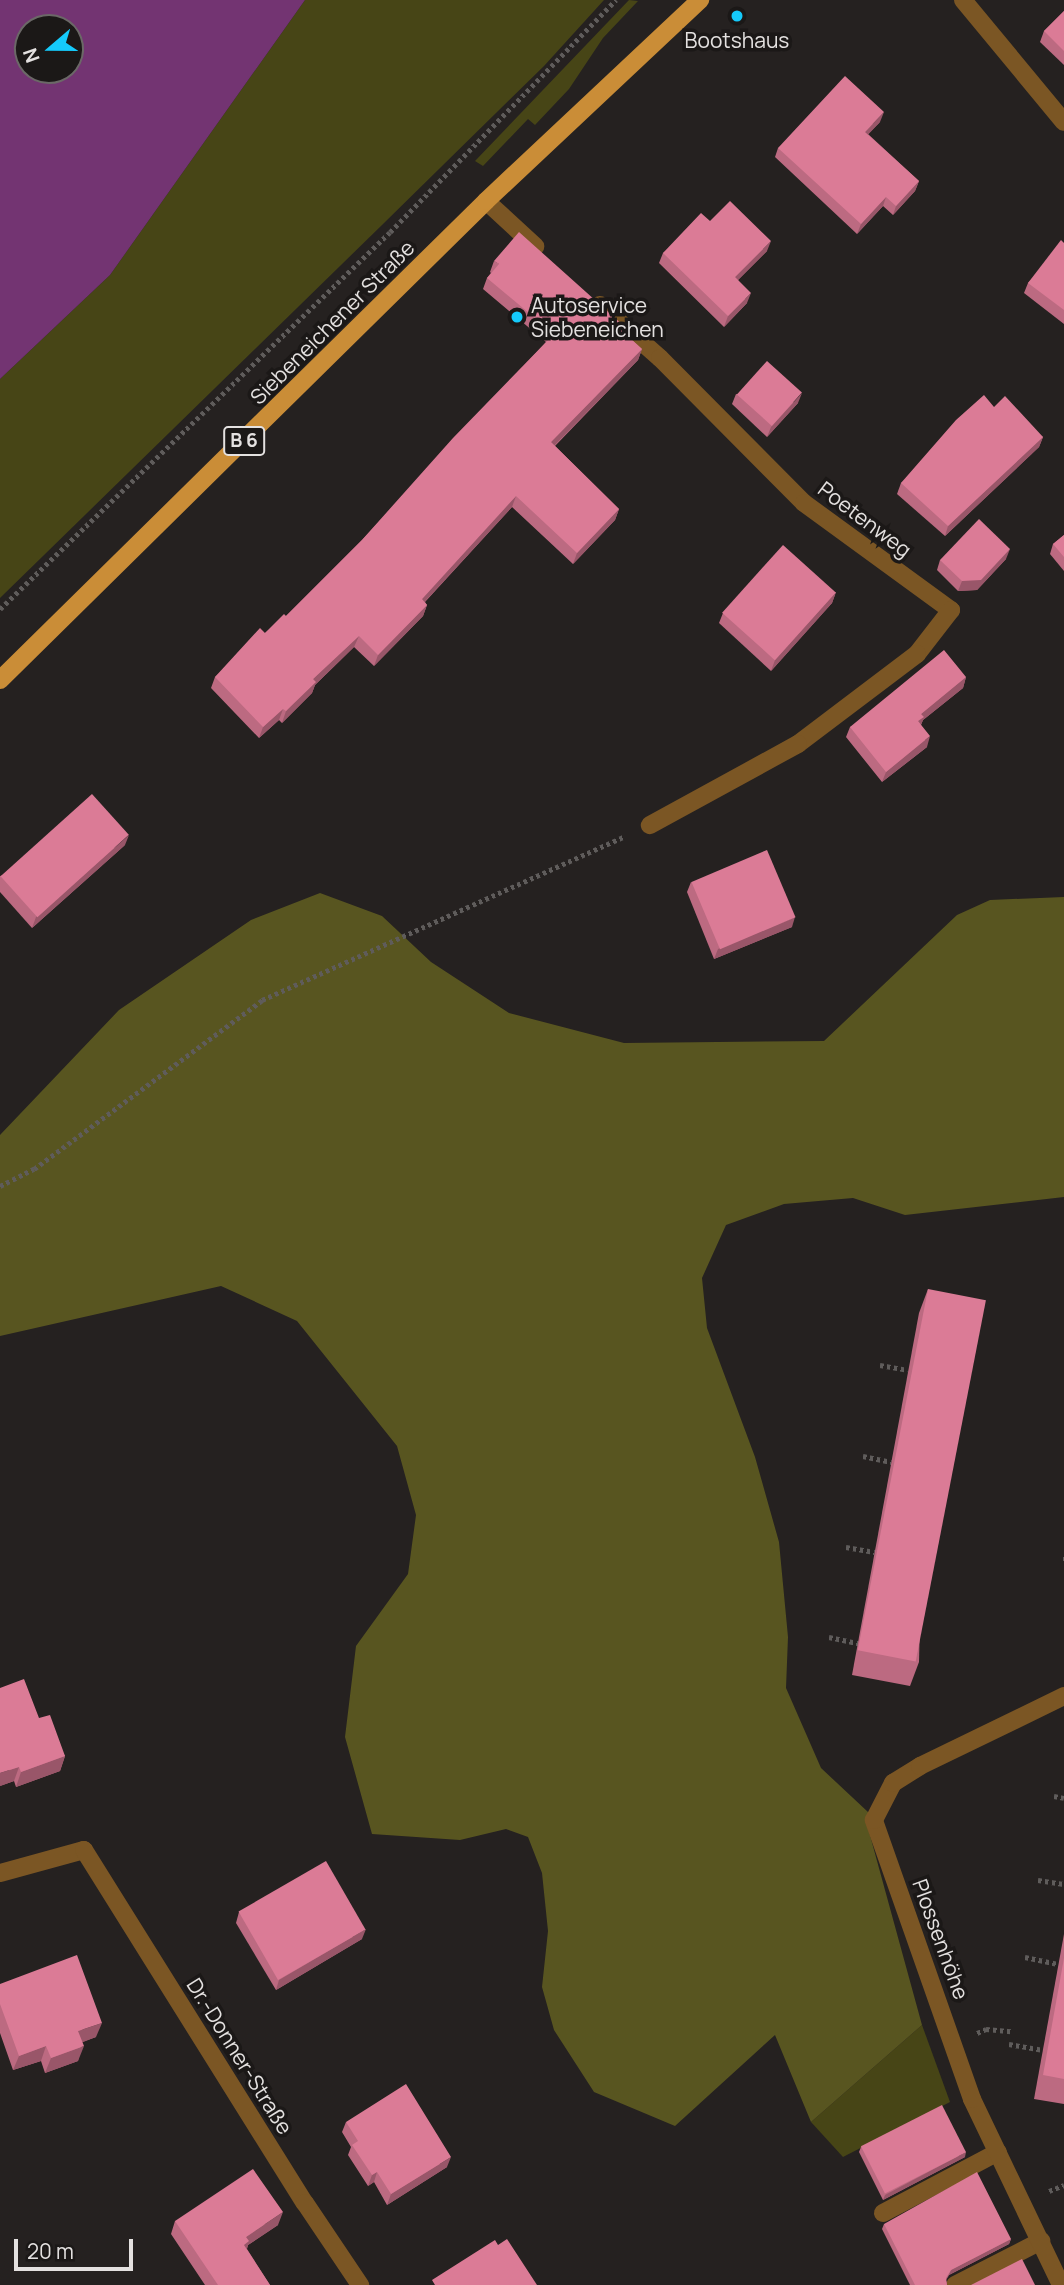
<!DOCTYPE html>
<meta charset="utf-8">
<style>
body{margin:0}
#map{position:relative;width:1064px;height:2285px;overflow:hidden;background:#252120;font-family:Manrope,sans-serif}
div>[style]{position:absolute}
.green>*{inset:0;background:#474516}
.forest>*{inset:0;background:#585520}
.water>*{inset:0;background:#733472}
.path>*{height:4.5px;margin-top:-2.25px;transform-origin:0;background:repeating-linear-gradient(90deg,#5f5c5b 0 3.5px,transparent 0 7px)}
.service>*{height:18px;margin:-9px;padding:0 9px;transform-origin:9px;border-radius:9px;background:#7b5624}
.minor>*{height:18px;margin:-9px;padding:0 9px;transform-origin:9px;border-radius:9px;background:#7b5624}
.primary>*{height:18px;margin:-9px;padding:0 9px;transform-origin:9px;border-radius:9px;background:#ca8d37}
.wall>*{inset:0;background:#bc6a81}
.shaded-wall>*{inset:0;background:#995669}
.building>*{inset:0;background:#db7b96;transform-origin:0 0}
.dots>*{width:19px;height:19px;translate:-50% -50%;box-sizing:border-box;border:4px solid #1b1817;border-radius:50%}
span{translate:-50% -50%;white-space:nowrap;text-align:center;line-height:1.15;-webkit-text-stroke:7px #1b1817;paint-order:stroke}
.shield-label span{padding:2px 5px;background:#1b1817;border:2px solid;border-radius:5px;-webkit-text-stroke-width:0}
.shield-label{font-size:19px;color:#e4e1e0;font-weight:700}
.poi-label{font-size:21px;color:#e4e1e0}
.left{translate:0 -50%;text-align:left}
.street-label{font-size:21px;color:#e4e1e0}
.north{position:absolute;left:14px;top:14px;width:70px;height:70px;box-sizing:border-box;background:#1b1817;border:2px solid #6b6867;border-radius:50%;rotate:250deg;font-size:19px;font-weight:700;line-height:28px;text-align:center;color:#e4e1e0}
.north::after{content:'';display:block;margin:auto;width:24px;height:32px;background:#15cafb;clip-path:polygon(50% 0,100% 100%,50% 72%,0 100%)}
.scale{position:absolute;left:14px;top:2239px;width:119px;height:32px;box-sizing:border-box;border:4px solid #e4e1e0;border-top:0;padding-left:9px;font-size:21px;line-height:24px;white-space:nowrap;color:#e4e1e0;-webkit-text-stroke:5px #1b1817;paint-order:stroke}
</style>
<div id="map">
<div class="green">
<div style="clip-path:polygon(305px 0,604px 0,544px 66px,382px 225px,0 598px,0 379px,110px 275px)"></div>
<div style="clip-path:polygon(629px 0,638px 1px,603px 38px,569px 89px,535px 125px,528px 119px,483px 166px,475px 161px)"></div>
<div style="clip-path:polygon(922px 2025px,950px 2102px,843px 2157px,811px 2122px)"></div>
</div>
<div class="forest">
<div style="clip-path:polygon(320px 893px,382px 916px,431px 962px,509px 1013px,624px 1043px,824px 1041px,957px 915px,990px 900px,1064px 897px,1064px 1197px,905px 1215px,853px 1198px,784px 1204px,726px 1225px,702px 1278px,707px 1328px,755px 1457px,779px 1542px,788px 1637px,786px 1688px,821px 1768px,868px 1812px,868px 1828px,922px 2025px,811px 2122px,775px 2035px,675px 2126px,594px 2092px,554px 2030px,542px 1987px,548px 1931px,542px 1873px,528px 1837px,506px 1829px,460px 1840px,372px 1834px,345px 1737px,356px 1646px,408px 1574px,416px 1515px,397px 1446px,297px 1321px,221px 1286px,0 1336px,0 1135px,119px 1010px,251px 920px)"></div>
</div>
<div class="water">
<div style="clip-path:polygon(evenodd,0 0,305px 0,110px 275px,0 379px,0 0,28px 28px,70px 28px,70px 70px,28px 70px,28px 28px)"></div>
</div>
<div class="path">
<div style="left:0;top:609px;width:542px;rotate:-44.03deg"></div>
<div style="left:390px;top:232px;width:324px;rotate:-45.8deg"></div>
<div style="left:0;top:1186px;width:38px;rotate:-27deg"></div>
<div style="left:34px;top:1169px;width:284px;rotate:-36.5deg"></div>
<div style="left:262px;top:1000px;width:398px;rotate:-24.3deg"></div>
<div style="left:880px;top:1365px;width:28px;rotate:10deg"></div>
<div style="left:863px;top:1456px;width:29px;rotate:12deg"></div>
<div style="left:846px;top:1547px;width:29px;rotate:10deg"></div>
<div style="left:1063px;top:1559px;width:1px"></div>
<div style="left:829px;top:1637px;width:30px;rotate:12deg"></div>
<div style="left:1054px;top:1796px;width:10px;rotate:11deg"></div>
<div style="left:1038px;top:1880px;width:26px;rotate:9deg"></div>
<div style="left:1025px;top:1957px;width:35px;rotate:12deg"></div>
<div style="left:977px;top:2033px;width:10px;rotate:-24deg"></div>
<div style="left:986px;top:2029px;width:25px;rotate:5deg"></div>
<div style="left:1009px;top:2044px;width:35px;rotate:10deg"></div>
<div style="left:1049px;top:2191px;width:16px;rotate:-22deg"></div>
</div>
<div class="service">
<div style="left:883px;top:2213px;width:130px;rotate:-27.9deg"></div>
<div style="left:955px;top:2285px;width:97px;rotate:-27.1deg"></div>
</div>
<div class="minor">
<div style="left:963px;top:0;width:158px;rotate:50.4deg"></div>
<div style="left:486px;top:201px;width:67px;rotate:42.6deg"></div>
<div style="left:600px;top:305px;width:80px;rotate:41.5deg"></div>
<div style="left:660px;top:358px;width:204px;rotate:45.2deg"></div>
<div style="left:804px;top:503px;width:182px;rotate:36.1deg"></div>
<div style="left:951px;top:610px;width:56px;rotate:127.7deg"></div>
<div style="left:917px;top:654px;width:149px;rotate:142.9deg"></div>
<div style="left:798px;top:744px;width:169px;rotate:151.3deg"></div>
<div style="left:0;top:1873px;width:87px;rotate:-15.3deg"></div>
<div style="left:84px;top:1850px;width:416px;rotate:58deg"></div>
<div style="left:305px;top:2203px;width:99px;rotate:56.1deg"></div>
<div style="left:1061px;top:2285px;width:206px;rotate:-115.6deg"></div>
<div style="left:972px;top:2099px;width:296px;rotate:-109.4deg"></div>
<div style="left:874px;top:1820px;width:42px;rotate:-62.8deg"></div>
<div style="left:893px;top:1783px;width:32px;rotate:-32deg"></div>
<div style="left:920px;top:1766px;width:160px;rotate:-25.9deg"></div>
</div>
<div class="primary">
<div style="left:0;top:680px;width:682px;rotate:-44.58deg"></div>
<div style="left:486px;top:201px;width:294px;rotate:-43.2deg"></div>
</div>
<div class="wall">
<div style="clip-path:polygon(1064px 11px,1064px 65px,1040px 42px,1044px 31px)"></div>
<div style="clip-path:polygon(880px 122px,868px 134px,919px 181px,915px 191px,893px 215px,883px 206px,857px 234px,775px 157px,778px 148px)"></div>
<div style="clip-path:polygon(710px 221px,767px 251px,738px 280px,747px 303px,724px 327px,659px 263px,663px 253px)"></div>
<div style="clip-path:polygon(1064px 243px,1064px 324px,1024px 293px,1028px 283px)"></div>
<div style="clip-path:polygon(494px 261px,634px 335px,632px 340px,642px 349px,638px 360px,555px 446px,619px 509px,615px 520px,573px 564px,512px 507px,425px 602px,427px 605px,423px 616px,374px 666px,354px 647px,315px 685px,312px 693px,282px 723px,279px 720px,259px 738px,211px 688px,215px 677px,265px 633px,286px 616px,362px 540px,546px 342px,483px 289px,487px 278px,491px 273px,490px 272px)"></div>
<div style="clip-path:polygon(736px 394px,798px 403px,767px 437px,732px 404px)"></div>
<div style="clip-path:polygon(994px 407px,1043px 437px,1039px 447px,945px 536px,897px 494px,901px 483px)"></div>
<div style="clip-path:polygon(1064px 535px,1064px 571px,1050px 554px,1053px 544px)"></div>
<div style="clip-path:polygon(1006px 559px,977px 590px,958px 591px,937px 570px,940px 560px)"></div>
<div style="clip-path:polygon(836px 592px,832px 603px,771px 671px,719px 623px,723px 613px)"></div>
<div style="clip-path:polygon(966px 677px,963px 688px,923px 720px,921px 725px,927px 747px,882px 782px,846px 737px,850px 727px)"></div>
<div style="clip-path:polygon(125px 845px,32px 928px,0 892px,0 876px)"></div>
<div style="clip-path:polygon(691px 882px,792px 927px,714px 959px,687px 892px)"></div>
<div style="clip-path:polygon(928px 1289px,919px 1662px,910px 1686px,852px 1675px,919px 1313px)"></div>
<div style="clip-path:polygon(39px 1718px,65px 1756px,60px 1771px,16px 1787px,14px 1781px,0 1786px)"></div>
<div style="clip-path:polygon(239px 1912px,362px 1939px,276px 1990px,236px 1923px)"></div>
<div style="clip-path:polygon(1064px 1934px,1064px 2104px,1034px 2099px)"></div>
<div style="clip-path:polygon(0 1984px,96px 2037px,82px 2042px,78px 2061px,45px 2073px,41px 2061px,13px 2070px,0 2033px)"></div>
<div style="clip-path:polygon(346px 2122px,447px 2167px,387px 2205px,374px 2182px,368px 2186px,348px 2155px,351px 2147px,342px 2132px)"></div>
<div style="clip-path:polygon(861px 2147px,965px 2157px,883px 2200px,859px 2152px)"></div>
<div style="clip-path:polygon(175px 2221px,278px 2225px,248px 2245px,247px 2249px,270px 2285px,205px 2285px,171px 2234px)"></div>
<div style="clip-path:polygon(884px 2224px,1011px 2239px,1009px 2244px,949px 2275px,946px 2280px,947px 2285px,910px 2285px,882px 2229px)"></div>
</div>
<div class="shaded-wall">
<div style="clip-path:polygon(884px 112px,880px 122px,862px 141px,865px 132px)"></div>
<div style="clip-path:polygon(919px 181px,915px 191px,893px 215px,896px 206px)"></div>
<div style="clip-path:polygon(886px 197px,883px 206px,857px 234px,861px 224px)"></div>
<div style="clip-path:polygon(771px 241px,767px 251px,731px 287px,735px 277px)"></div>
<div style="clip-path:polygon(751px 293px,747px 303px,724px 327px,728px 316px)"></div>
<div style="clip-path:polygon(642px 349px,638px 360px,547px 453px,551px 442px)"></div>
<div style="clip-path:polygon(802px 393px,798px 403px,767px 437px,771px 427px)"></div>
<div style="clip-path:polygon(1043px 437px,1039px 447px,945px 536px,948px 526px)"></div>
<div style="clip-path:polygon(516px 496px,512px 507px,417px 610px,422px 599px)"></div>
<div style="clip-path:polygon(619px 509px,615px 520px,573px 564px,577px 553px)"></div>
<div style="clip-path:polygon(1010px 549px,1006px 559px,977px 590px,958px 591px,962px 581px)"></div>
<div style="clip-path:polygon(836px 592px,832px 603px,771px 671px,775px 660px)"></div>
<div style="clip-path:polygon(427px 605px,423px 616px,374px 666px,378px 655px)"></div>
<div style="clip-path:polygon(359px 636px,354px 647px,315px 685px,312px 693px,282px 723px,286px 711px,313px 679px)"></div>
<div style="clip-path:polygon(966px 677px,963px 688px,923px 720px,920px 727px,914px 732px,921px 714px)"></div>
<div style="clip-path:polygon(283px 709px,279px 720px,259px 738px,263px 727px)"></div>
<div style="clip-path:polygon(930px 736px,927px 747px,882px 782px,886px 772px)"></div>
<div style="clip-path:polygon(129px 835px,125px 845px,32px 928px,36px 917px)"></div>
<div style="clip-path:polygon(795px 917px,792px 927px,714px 959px,718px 949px)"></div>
<div style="clip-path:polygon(65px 1756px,60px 1771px,16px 1787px,21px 1772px)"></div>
<div style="clip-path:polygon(19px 1767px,14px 1781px,0 1786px,0 1773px)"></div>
<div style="clip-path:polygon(366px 1929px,362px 1939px,276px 1990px,279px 1980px)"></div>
<div style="clip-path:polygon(102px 2023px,96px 2037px,73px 2046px,78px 2031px)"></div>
<div style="clip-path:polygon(46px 2046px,41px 2061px,13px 2070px,19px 2056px)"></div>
<div style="clip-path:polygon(84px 2046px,78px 2061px,45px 2073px,51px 2058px)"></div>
<div style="clip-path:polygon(966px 2152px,965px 2157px,883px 2200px,885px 2195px)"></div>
<div style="clip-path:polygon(451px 2157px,447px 2167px,387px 2205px,391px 2194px)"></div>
<div style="clip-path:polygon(377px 2172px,374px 2182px,368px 2186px,372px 2175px)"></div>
<div style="clip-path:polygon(283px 2212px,278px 2225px,248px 2245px,245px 2254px,239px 2258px,246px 2237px)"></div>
<div style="clip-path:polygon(1011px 2239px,1009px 2244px,949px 2275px,944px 2284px,951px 2270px)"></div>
</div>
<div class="building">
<div style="clip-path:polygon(1064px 11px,1064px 51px,1044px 31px)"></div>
<div style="clip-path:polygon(845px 76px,884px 112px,865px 132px,919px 181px,896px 206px,886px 197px,861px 224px,778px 148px)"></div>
<div style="clip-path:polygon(730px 201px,771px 241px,735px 277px,751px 293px,728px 316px,663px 253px,701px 213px,710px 221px)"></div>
<div style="clip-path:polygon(519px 232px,634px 335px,631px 339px,642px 349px,551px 442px,619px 509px,577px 553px,516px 496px,422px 599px,427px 605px,378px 655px,359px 636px,313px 679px,316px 682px,286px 711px,283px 709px,263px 727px,215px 677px,260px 628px,265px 633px,284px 614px,286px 616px,362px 540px,453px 438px,554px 334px,487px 278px,499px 264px,494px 261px)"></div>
<div style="clip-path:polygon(1061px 240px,1064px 243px,1064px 310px,1028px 283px)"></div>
<div style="left:767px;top:361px;width:47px;height:45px;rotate:42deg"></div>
<div style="clip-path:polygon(984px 395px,994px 407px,1005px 396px,1043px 437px,948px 526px,901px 483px,956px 420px)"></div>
<div style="clip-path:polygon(979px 519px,1010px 549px,981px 580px,962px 581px,940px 560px)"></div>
<div style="clip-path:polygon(1064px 535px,1064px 557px,1053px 544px)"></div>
<div style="left:783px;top:545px;width:71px;height:91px;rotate:42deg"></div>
<div style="clip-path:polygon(944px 650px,966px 677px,921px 714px,924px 717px,918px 721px,930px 736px,886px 772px,850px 727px)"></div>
<div style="left:92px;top:794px;width:55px;height:123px;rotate:48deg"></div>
<div style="left:767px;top:850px;width:73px;height:82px;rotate:67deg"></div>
<div style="left:928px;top:1289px;width:59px;height:368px;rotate:11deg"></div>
<div style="clip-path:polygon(24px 1679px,39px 1718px,50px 1715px,65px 1756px,21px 1772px,19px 1767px,0 1773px,0 1688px)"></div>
<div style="left:326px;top:1861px;width:79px;height:101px;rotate:60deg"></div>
<div style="clip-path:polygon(77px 1955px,102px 2023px,78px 2031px,84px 2046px,51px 2058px,46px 2046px,19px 2056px,0 2004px,0 1984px)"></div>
<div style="clip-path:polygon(1064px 1958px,1064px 2079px,1043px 2075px)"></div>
<div style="clip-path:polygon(406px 2084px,451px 2157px,391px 2194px,377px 2172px,372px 2175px,352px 2145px,358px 2141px,346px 2122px)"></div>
<div style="left:942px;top:2105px;width:53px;height:91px;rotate:63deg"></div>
<div style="clip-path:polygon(253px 2169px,283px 2212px,246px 2237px,249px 2241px,244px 2245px,270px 2285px,218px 2285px,175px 2221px)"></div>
<div style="clip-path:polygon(977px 2172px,1011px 2239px,951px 2270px,946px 2278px,947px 2285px,915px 2285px,884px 2224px)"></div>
<div style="clip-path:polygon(507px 2239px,537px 2285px,435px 2285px,432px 2280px,495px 2240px,498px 2245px)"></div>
<div style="clip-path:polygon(1022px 2259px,1035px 2285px,971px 2285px)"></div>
</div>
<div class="dots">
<div style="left:737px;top:16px;background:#15cafb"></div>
<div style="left:517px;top:317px;background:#15cafb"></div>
</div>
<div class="shield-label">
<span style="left:244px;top:441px">B 6</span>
</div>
<div class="poi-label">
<span style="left:737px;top:40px">Bootshaus</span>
<span class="left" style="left:531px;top:317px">Autoservice<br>Siebeneichen</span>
</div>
<div class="street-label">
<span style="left:332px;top:322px;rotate:-45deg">Siebeneichener Straße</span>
<span style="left:865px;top:519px;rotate:37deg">Poetenweg</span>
<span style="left:941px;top:1939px;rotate:70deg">Plossenhöhe</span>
<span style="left:240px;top:2056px;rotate:58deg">Dr.-Donner-Straße</span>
</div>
<div class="north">N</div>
<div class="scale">20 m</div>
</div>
